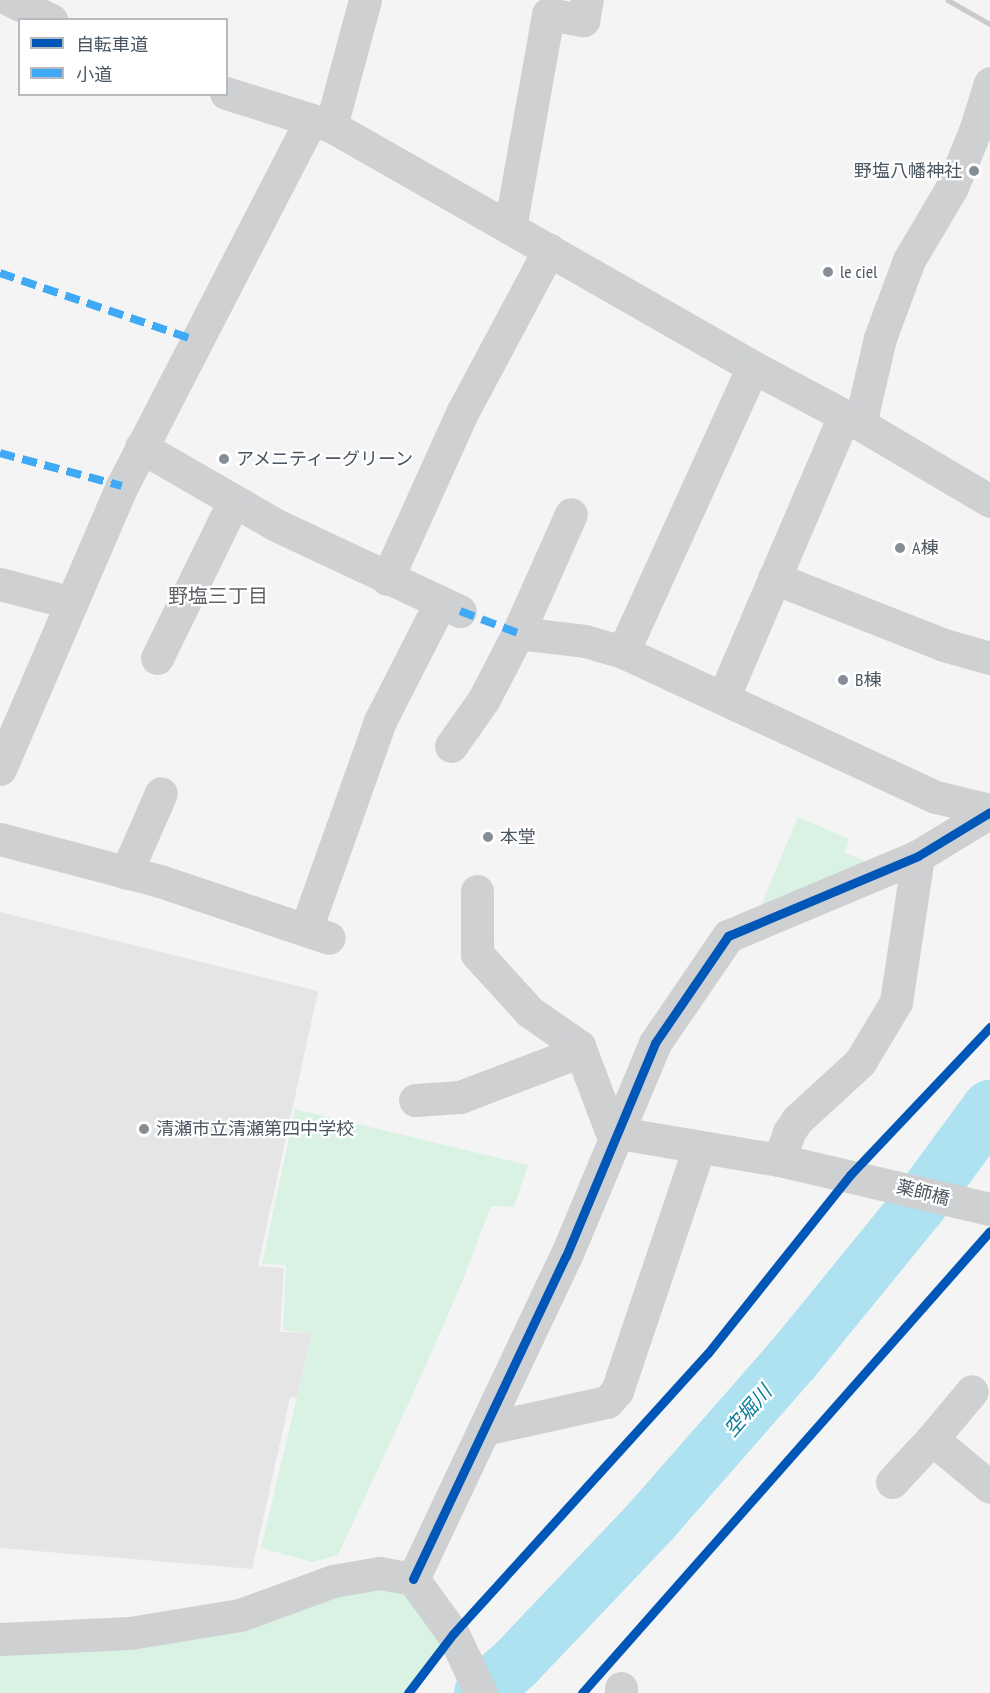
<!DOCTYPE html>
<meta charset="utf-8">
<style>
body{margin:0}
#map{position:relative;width:990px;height:1693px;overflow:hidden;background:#f4f4f4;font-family:"PT Sans Narrow","Noto Sans JP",sans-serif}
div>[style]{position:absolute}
.education>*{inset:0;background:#e6e5e6}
.green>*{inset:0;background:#d9f2e3}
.river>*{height:56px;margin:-28px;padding:0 28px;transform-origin:28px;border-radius:28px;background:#aee2f0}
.minor>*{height:33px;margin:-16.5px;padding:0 16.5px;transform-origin:16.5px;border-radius:16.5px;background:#ced0d2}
.rail>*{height:4.5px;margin:-2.25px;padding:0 2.25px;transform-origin:2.25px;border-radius:2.25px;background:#c9cacc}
.quiet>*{height:8px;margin-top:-4px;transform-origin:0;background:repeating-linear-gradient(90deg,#3fa9f5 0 15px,transparent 0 23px)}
.cycleway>*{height:9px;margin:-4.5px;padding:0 4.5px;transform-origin:4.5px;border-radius:4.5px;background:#0057b8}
.dots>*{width:16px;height:16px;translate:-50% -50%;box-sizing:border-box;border:3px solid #fff;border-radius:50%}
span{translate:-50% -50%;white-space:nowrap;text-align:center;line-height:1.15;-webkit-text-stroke:4.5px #fff;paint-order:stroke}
.poi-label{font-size:18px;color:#4a5661}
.right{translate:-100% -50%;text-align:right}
.left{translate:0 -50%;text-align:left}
.street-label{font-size:18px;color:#4a5661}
.neighbourhood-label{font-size:20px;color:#5f6368}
.water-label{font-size:20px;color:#0c7c9b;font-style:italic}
.legend{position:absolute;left:18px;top:18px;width:210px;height:78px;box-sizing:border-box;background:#fff;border:2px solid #b7bbc0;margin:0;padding:8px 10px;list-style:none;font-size:18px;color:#4a5661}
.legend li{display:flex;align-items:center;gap:12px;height:30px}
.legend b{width:30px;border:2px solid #b7bbc0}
</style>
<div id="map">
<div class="education">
<div style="clip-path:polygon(0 912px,318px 991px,258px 1266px,284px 1268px,280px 1332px,312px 1333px,297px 1397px,290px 1398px,252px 1569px,0 1548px)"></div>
</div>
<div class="green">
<div style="clip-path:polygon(798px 817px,849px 839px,845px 853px,871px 863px,759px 910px)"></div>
<div style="clip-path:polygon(295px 1109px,528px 1165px,514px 1207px,491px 1206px,463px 1280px,417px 1385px,338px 1555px,312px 1562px,261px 1548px,312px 1334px,283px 1330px,286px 1265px,262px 1264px)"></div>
<div style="clip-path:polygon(379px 1573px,453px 1634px,411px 1693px,0 1693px,0 1639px,130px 1633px)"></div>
</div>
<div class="river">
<div style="left:482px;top:1693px;width:45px;rotate:-41.4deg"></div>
<div style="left:516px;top:1663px;width:196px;rotate:-46.4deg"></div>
<div style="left:651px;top:1521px;width:215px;rotate:-48.8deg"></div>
<div style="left:793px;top:1359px;width:198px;rotate:-50.8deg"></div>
<div style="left:918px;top:1206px;width:122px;rotate:-53.7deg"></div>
</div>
<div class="minor">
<div style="left:10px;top:0;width:46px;rotate:26deg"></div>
<div style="left:226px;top:93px;width:110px;rotate:17.4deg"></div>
<div style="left:331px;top:126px;width:486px;rotate:29.7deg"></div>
<div style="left:753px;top:367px;width:121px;rotate:28deg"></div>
<div style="left:860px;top:424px;width:151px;rotate:30.6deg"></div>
<div style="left:331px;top:126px;width:131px;rotate:-74.9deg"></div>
<div style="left:510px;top:228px;width:217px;rotate:-79.9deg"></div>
<div style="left:548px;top:14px;width:36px;rotate:10deg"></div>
<div style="left:583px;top:20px;width:20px;rotate:-79deg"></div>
<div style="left:860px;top:424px;width:88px;rotate:-76.9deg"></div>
<div style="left:880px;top:338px;width:83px;rotate:-69.6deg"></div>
<div style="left:909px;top:260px;width:85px;rotate:-59.5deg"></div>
<div style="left:952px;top:187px;width:61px;rotate:-67.7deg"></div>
<div style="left:975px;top:131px;width:50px;rotate:-72.6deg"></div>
<div style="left:141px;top:447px;width:156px;rotate:30deg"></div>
<div style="left:276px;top:525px;width:203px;rotate:25.1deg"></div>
<div style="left:774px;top:578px;width:183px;rotate:21.5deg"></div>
<div style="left:944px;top:645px;width:48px;rotate:15.8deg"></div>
<div style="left:387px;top:579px;width:184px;rotate:-65.7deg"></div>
<div style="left:463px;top:411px;width:183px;rotate:-61.9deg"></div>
<div style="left:0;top:584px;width:74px;rotate:14.8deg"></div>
<div style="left:518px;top:633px;width:67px;rotate:6.8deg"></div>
<div style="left:585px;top:641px;width:40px;rotate:16deg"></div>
<div style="left:623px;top:652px;width:345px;rotate:24.9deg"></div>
<div style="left:936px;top:797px;width:56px;rotate:13.5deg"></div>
<div style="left:623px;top:652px;width:313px;rotate:-65.5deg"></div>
<div style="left:157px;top:658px;width:175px;rotate:-63.9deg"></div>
<div style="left:724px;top:696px;width:305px;rotate:-66.8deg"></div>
<div style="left:451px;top:746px;width:57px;rotate:-54.9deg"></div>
<div style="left:484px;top:699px;width:74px;rotate:-62.7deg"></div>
<div style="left:518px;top:633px;width:130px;rotate:-66deg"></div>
<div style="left:0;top:769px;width:308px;rotate:-66.7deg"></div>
<div style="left:122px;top:486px;width:412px;rotate:-62.7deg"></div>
<div style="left:0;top:839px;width:165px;rotate:14.7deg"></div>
<div style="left:160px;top:881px;width:178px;rotate:18.6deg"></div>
<div style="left:126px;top:873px;width:87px;rotate:-66.4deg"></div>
<div style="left:477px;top:891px;width:63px;rotate:90deg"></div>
<div style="left:477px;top:954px;width:79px;rotate:47.6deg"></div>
<div style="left:530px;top:1012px;width:60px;rotate:34.8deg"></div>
<div style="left:579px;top:1046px;width:88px;rotate:69.3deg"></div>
<div style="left:610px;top:1128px;width:10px;rotate:29deg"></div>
<div style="left:619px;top:1133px;width:162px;rotate:9.6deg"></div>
<div style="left:779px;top:1160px;width:217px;rotate:13.1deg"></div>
<div style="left:306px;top:929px;width:221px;rotate:-70.4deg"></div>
<div style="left:380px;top:721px;width:132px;rotate:-63deg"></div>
<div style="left:415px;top:1100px;width:45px;rotate:-3.8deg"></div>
<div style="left:460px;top:1097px;width:129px;rotate:-20.8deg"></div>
<div style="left:779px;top:1160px;width:30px;rotate:-70deg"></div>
<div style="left:789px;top:1132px;width:14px;rotate:-56deg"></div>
<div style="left:797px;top:1120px;width:86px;rotate:-42.6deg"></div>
<div style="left:860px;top:1062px;width:70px;rotate:-59deg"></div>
<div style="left:896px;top:1002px;width:148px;rotate:-81.4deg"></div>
<div style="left:484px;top:1429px;width:126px;rotate:-12.4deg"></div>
<div style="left:607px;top:1402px;width:15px;rotate:-48deg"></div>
<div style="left:617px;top:1391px;width:257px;rotate:-71.4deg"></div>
<div style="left:932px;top:1439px;width:62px;rotate:-50.2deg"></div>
<div style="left:892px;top:1482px;width:59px;rotate:-47.1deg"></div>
<div style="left:932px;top:1439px;width:75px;rotate:39.6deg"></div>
<div style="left:413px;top:1579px;width:357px;rotate:-64.7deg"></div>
<div style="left:566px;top:1256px;width:231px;rotate:-67.3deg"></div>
<div style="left:655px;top:1043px;width:130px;rotate:-55.7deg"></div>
<div style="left:728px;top:936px;width:206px;rotate:-22.8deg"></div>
<div style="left:918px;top:856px;width:84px;rotate:-31.4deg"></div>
<div style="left:0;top:1639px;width:130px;rotate:-2.6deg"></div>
<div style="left:130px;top:1633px;width:111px;rotate:-9.3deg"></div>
<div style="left:240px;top:1615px;width:99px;rotate:-20.1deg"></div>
<div style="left:333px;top:1581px;width:47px;rotate:-9.9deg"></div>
<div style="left:379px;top:1573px;width:35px;rotate:10deg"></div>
<div style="left:413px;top:1579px;width:68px;rotate:54deg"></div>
<div style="left:453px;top:1634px;width:65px;rotate:64.6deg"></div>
<div style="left:621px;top:1693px;width:5px;rotate:-90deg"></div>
</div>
<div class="rail">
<div style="left:948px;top:0;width:48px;rotate:29.7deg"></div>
</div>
<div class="quiet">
<div style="left:0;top:273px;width:206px;rotate:19deg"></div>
<div style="left:0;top:453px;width:126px;rotate:15.1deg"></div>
<div style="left:460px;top:611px;width:62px;rotate:20.8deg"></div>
</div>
<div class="cycleway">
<div style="left:413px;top:1579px;width:357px;rotate:-64.7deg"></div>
<div style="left:566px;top:1256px;width:231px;rotate:-67.3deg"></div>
<div style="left:655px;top:1043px;width:130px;rotate:-55.7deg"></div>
<div style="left:728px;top:936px;width:206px;rotate:-22.8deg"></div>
<div style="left:918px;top:856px;width:84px;rotate:-31.4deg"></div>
<div style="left:408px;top:1693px;width:74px;rotate:-52.7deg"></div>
<div style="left:453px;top:1634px;width:379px;rotate:-47.8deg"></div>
<div style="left:708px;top:1353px;width:228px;rotate:-51.4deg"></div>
<div style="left:850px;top:1175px;width:204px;rotate:-46.6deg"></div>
<div style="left:582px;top:1693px;width:616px;rotate:-48.55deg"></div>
</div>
<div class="dots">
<div style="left:974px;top:171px;background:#868d94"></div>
<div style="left:828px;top:272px;background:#868d94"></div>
<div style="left:224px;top:459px;background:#868d94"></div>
<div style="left:900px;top:548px;background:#868d94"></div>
<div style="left:843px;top:680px;background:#868d94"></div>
<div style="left:488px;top:837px;background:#868d94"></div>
<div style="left:144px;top:1129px;background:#868d94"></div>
</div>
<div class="poi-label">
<span class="right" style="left:962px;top:171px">野塩八幡神社</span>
<span class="left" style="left:840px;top:272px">le ciel</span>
<span class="left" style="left:236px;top:459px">アメニティーグリーン</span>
<span class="left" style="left:912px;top:548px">A棟</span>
<span class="left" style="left:855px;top:680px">B棟</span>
<span class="left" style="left:500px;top:837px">本堂</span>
<span class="left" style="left:156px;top:1129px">清瀬市立清瀬第四中学校</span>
</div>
<div class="street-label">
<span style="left:923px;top:1193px;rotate:14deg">薬師橋</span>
</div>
<div class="neighbourhood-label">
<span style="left:218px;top:596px">野塩三丁目</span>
</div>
<div class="water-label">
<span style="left:748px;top:1411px;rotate:-49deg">空堀川</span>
</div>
<ul class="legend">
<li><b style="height:8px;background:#0057b8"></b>自転車道</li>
<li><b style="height:8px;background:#3fa9f5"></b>小道</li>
</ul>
</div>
